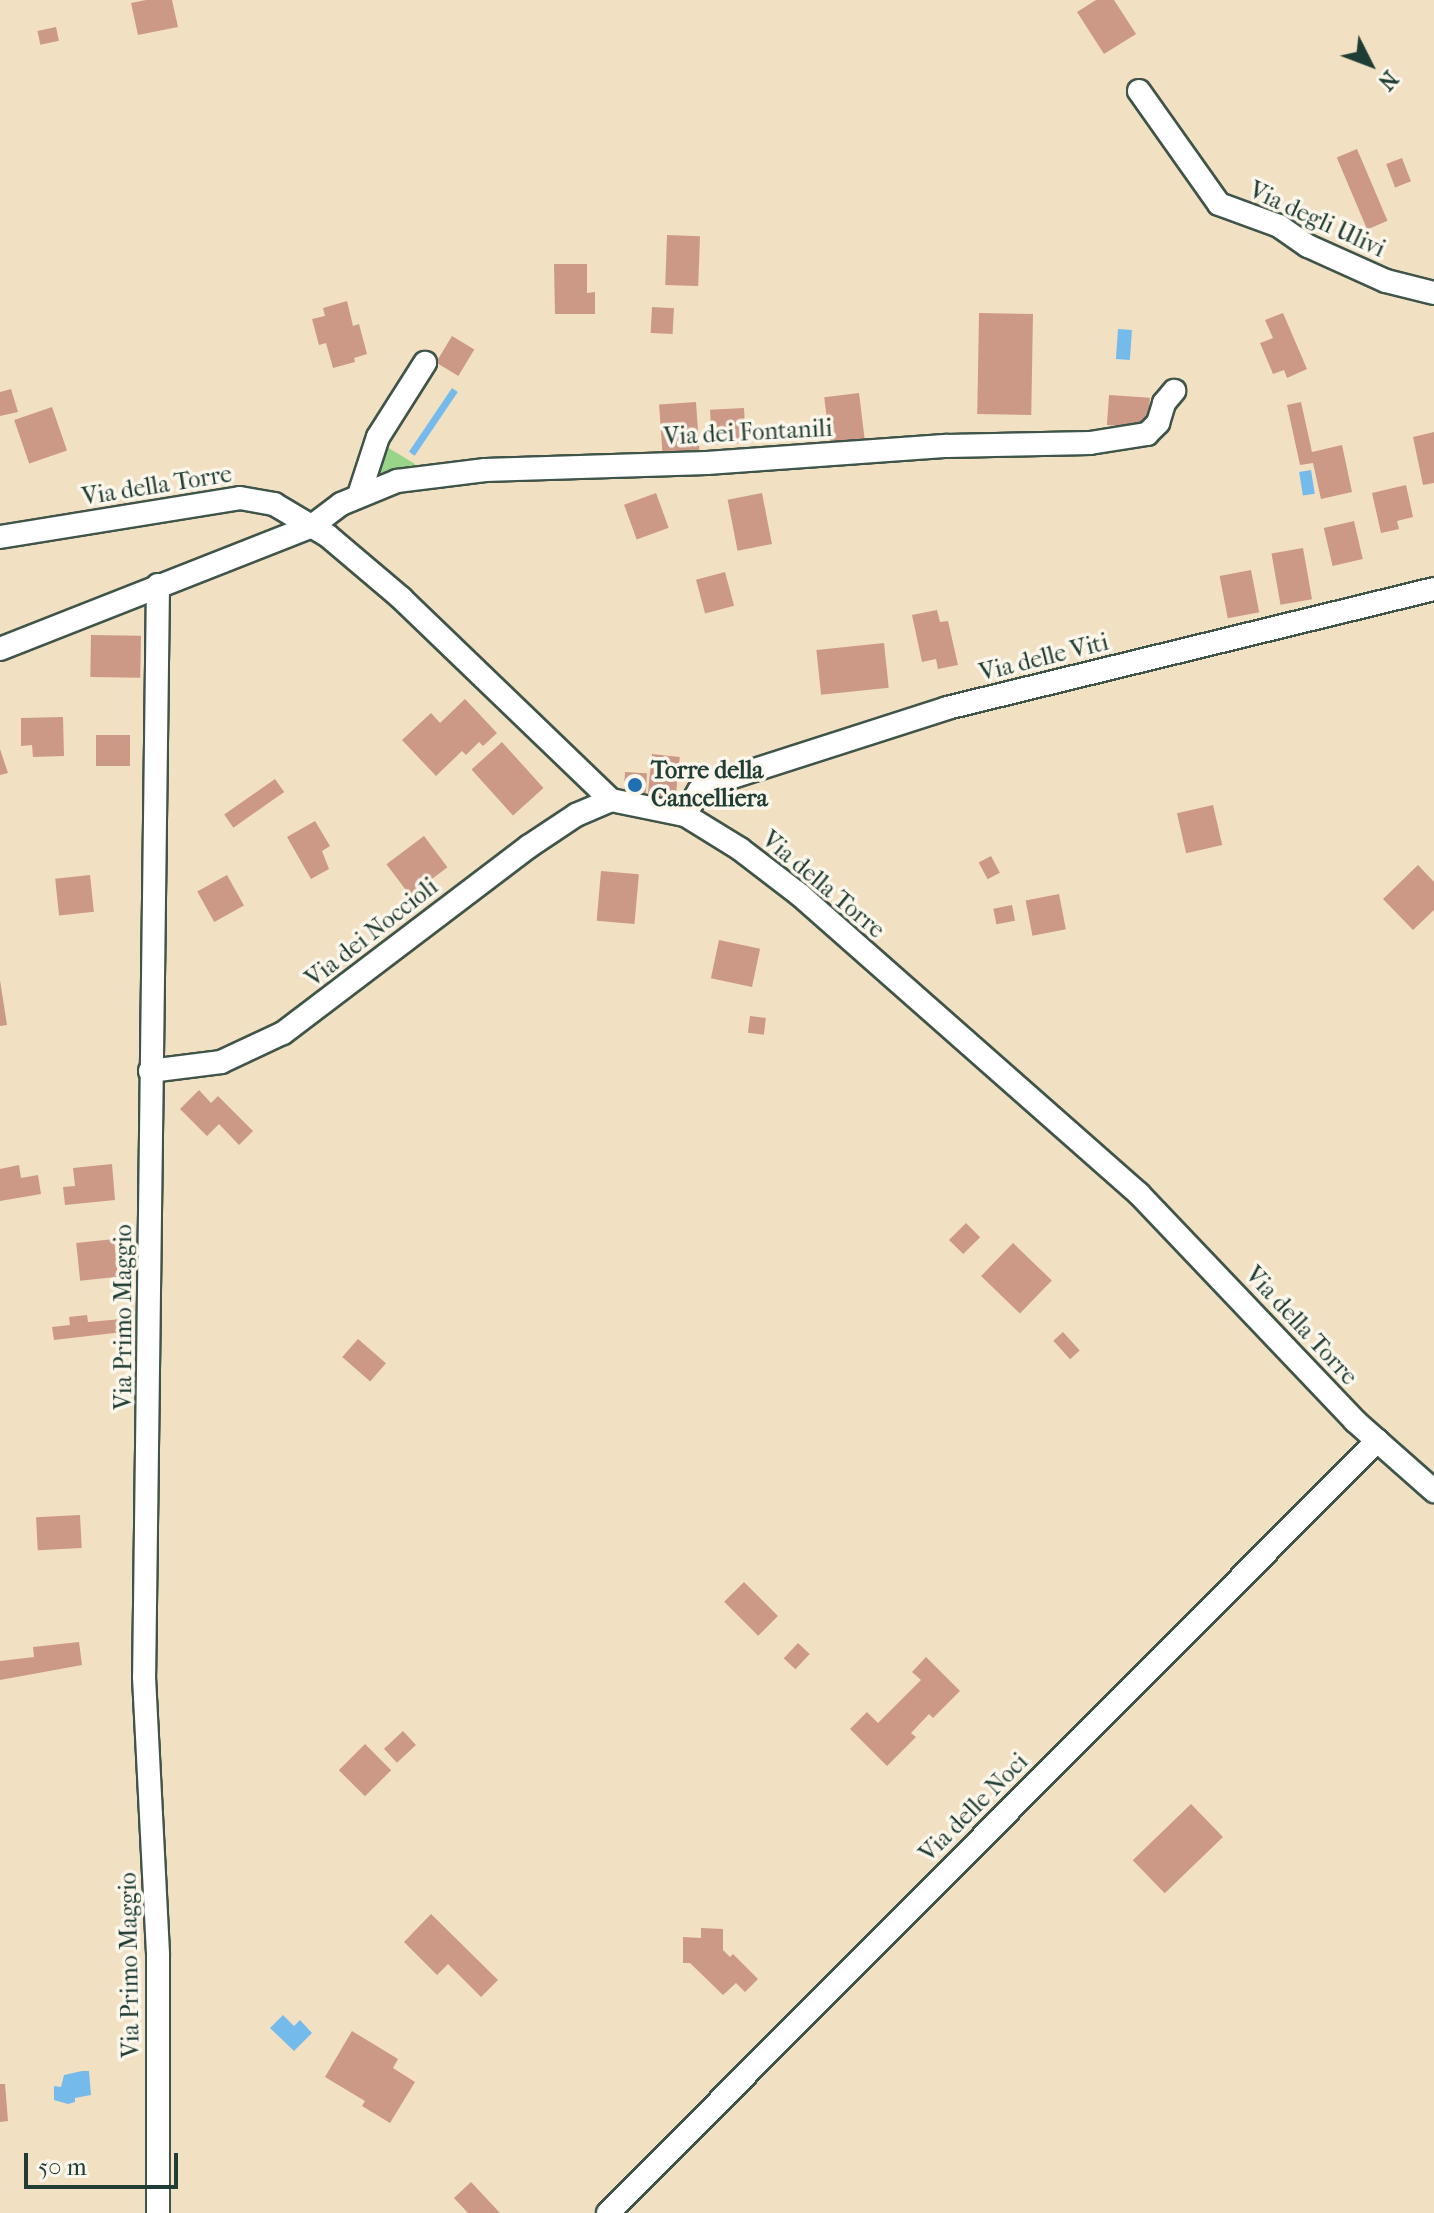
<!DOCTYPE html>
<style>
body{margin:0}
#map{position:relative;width:1434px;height:2213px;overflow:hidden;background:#f2e0c3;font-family:"IM FELL French Canon",serif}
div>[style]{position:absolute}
.green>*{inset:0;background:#99d589}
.water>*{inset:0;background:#74bbec;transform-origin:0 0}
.building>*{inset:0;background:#cc9986;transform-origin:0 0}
.roads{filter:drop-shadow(2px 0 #3f5549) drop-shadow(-2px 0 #3f5549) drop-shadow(0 2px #3f5549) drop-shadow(0 -2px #3f5549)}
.minor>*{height:22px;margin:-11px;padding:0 11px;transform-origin:11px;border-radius:11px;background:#fff}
.dots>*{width:22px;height:22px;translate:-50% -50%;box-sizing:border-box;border:4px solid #fbf7ec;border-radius:50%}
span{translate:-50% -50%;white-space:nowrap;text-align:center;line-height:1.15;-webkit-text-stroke:7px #fbf7ec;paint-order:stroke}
.street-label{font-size:24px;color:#1f3d34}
.poi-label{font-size:24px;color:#1f3d34;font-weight:700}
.left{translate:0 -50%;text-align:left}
.north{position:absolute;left:1330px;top:24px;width:80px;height:80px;-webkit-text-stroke:6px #fbf7ec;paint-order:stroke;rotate:132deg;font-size:22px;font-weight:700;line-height:32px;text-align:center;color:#1f3d34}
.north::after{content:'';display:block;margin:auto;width:28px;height:36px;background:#1f3d34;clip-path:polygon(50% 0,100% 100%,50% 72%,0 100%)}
.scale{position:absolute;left:24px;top:2153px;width:154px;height:36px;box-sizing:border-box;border:4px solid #1f3d34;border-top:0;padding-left:10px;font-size:24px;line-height:28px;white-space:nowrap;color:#1f3d34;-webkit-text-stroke:6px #fbf7ec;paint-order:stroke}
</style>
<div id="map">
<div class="green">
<div style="clip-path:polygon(387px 447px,415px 464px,413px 467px,380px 473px)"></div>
</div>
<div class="water">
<div style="left:1118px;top:329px;width:14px;height:30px;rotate:4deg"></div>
<div style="left:452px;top:388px;width:7px;height:77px;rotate:34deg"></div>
<div style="left:1311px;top:470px;width:24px;height:12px;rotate:81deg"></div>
<div style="clip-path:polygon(283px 2015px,294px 2026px,300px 2020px,312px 2033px,294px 2051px,270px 2028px)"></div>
<div style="clip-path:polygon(82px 2071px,89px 2071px,91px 2095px,75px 2098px,75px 2102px,68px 2104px,54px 2100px,54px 2086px,61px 2087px,64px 2075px)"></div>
</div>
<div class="building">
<div style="clip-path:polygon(146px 0,172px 0,178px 27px,138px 35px,131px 3px)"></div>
<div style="clip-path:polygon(1096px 0,1114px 0,1136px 34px,1104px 54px,1077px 12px)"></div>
<div style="left:56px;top:27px;width:14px;height:19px;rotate:78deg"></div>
<div style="left:1357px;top:149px;width:78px;height:22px;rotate:67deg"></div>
<div style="left:1402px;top:158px;width:25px;height:17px;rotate:69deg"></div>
<div style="left:667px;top:235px;width:33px;height:50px;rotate:2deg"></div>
<div style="clip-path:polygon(554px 264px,587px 264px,587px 293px,595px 292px,595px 314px,555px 314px)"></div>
<div style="clip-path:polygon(347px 301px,353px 326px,359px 324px,367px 354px,354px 358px,355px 362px,333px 368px,326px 343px,319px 345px,312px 319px,325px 316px,323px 308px)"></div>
<div style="left:652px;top:307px;width:22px;height:26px;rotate:3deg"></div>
<div style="left:979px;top:313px;width:54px;height:101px;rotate:1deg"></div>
<div style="clip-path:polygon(1283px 313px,1307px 369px,1287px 378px,1284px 370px,1273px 374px,1260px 343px,1273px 338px,1265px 320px)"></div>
<div style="left:452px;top:336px;width:26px;height:31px;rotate:31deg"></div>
<div style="clip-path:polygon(11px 389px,18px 412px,0 416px,0 392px)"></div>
<div style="left:859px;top:393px;width:49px;height:35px;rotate:83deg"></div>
<div style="left:1109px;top:395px;width:41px;height:30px;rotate:4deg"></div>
<div style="left:696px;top:402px;width:48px;height:37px;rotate:86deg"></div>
<div style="clip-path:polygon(1301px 402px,1312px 452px,1342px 445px,1352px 492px,1321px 499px,1313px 463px,1300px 465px,1287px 405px)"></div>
<div style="left:52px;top:407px;width:46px;height:40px;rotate:71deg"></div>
<div style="left:744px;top:408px;width:35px;height:34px;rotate:87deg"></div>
<div style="clip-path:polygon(1434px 432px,1434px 483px,1423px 485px,1413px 437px)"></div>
<div style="clip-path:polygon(1406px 485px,1413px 517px,1397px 521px,1399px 529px,1381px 533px,1372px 493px)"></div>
<div style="left:656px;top:493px;width:37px;height:34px;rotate:70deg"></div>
<div style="left:762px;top:493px;width:52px;height:35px;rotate:79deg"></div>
<div style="left:1354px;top:521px;width:39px;height:31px;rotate:77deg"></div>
<div style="left:1303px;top:548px;width:52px;height:32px;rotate:80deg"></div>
<div style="left:1251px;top:570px;width:43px;height:32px;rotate:79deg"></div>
<div style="left:725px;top:572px;width:35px;height:30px;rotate:75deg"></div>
<div style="clip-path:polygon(937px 610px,940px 622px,948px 621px,958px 665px,938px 669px,936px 659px,922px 662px,912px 615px)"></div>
<div style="left:91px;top:635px;width:50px;height:42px;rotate:1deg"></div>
<div style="left:884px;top:643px;width:45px;height:68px;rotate:84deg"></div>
<div style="clip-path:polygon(465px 699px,497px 733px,483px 746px,479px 742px,466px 755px,462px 751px,436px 776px,402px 740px,431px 713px,440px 723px)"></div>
<div style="clip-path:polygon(63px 717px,64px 756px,33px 757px,32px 745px,21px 746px,21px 718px)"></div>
<div style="left:96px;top:735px;width:34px;height:31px"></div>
<div style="left:502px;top:742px;width:62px;height:41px;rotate:48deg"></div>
<div style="clip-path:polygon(0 749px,8px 773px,0 775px)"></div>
<div style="left:652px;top:754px;width:28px;height:45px;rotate:6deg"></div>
<div style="left:625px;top:772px;width:22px;height:24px;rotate:3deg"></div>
<div style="left:275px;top:779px;width:16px;height:62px;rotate:55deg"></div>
<div style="left:1213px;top:805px;width:41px;height:37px;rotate:77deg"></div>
<div style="clip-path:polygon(315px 821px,330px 846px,322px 851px,329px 869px,311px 879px,287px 837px)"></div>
<div style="left:424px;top:836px;width:39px;height:47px;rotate:53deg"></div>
<div style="left:991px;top:856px;width:19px;height:14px;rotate:62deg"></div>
<div style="clip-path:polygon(1418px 865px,1434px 882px,1434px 910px,1413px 930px,1383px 899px)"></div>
<div style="left:601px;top:871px;width:38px;height:50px;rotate:5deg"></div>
<div style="left:90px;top:875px;width:37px;height:35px;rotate:84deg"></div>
<div style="left:227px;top:875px;width:35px;height:34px;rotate:61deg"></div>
<div style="left:1059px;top:894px;width:36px;height:34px;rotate:79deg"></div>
<div style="left:1012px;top:905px;width:16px;height:19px;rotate:79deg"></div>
<div style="left:719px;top:940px;width:42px;height:39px;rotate:12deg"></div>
<div style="clip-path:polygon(0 980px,7px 1025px,0 1026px)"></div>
<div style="left:750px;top:1016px;width:16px;height:17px;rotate:7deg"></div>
<div style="clip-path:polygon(199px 1090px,211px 1103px,218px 1096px,253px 1131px,239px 1145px,219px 1124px,207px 1136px,180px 1109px)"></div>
<div style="clip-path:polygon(112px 1164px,115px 1200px,65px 1205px,63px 1187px,75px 1186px,73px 1168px)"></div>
<div style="clip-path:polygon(19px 1165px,21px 1178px,38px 1175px,41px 1194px,0 1201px,0 1169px)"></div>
<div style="left:966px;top:1223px;width:20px;height:24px;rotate:45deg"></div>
<div style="left:114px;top:1239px;width:38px;height:38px;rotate:84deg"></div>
<div style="left:1013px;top:1243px;width:54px;height:46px;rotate:44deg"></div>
<div style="clip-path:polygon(87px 1315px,88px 1322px,122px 1319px,123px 1332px,54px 1340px,52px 1327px,70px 1325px,69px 1317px)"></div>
<div style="left:1063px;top:1332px;width:25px;height:13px;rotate:48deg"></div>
<div style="left:358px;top:1339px;width:37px;height:24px;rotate:41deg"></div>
<div style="left:80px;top:1515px;width:33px;height:44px;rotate:87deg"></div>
<div style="left:744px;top:1582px;width:48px;height:28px;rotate:45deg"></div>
<div style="clip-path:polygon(79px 1642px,82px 1665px,0 1680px,0 1661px,34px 1657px,33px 1647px)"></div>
<div style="left:798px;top:1643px;width:16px;height:21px;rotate:43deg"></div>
<div style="clip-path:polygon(926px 1657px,960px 1691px,933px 1718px,929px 1714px,911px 1733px,916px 1737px,887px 1766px,850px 1729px,867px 1712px,878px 1723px,921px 1680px,912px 1672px)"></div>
<div style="left:403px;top:1731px;width:19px;height:26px;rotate:47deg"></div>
<div style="left:365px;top:1744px;width:37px;height:37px;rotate:45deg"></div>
<div style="left:1191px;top:1804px;width:46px;height:81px;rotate:46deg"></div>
<div style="clip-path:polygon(431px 1914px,498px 1980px,481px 1997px,448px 1964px,437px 1975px,404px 1942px)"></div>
<div style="clip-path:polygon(701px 1928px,723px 1929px,723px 1950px,730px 1957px,733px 1954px,758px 1979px,745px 1992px,736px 1983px,723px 1995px,690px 1963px,683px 1963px,683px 1937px,701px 1938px)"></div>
<div style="clip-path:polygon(352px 2031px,398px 2059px,393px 2068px,415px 2082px,390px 2123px,362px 2106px,365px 2101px,325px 2077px)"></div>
<div style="clip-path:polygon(0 2084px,5px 2084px,8px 2121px,0 2122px)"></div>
<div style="clip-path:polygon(471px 2182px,500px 2213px,468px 2213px,454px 2198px)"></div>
</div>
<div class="roads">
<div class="minor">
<div style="left:1139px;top:91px;width:138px;rotate:54.7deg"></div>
<div style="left:1219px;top:204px;width:64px;rotate:20.1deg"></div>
<div style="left:1279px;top:226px;width:35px;rotate:35deg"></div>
<div style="left:1308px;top:246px;width:85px;rotate:24.2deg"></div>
<div style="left:1386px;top:281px;width:49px;rotate:14deg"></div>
<div style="left:359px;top:495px;width:61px;rotate:-71.9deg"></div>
<div style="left:378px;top:437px;width:88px;rotate:-57.6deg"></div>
<div style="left:0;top:537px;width:243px;rotate:-9.2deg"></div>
<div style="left:240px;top:498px;width:35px;rotate:10deg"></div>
<div style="left:274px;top:504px;width:63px;rotate:30.7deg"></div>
<div style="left:328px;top:536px;width:96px;rotate:40.3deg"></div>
<div style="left:401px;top:598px;width:291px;rotate:43.9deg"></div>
<div style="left:611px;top:800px;width:76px;rotate:11.5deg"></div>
<div style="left:685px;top:815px;width:65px;rotate:31.7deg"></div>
<div style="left:740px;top:849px;width:76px;rotate:37.5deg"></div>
<div style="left:800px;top:895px;width:452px;rotate:41.4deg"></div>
<div style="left:1139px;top:1194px;width:313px;rotate:46.4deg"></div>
<div style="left:1355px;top:1421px;width:106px;rotate:41.5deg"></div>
<div style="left:158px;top:585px;width:1092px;rotate:90.73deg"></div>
<div style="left:144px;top:1677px;width:279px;rotate:87.1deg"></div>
<div style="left:158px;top:1956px;width:257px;rotate:90deg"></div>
<div style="left:0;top:649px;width:335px;rotate:-21.5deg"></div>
<div style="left:312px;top:526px;width:36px;rotate:-37deg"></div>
<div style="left:341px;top:504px;width:61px;rotate:-22.3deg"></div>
<div style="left:397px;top:481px;width:89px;rotate:-7.1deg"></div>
<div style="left:485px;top:470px;width:222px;rotate:-1.8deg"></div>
<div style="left:707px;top:463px;width:241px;rotate:-4.1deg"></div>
<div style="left:947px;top:446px;width:143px;rotate:-1.2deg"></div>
<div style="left:1090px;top:443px;width:58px;rotate:-9deg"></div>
<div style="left:1147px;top:434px;width:16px;rotate:-45deg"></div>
<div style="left:1158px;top:423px;width:21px;rotate:-73deg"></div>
<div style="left:1164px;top:403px;width:16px;rotate:-50deg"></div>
<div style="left:685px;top:815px;width:28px;rotate:-60deg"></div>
<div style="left:699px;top:791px;width:17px;rotate:-28deg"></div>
<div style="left:714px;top:783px;width:245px;rotate:-17.8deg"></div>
<div style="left:947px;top:708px;width:501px;rotate:-13.73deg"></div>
<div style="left:150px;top:1071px;width:72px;rotate:-7.2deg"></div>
<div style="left:221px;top:1062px;width:68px;rotate:-25.1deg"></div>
<div style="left:283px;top:1033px;width:308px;rotate:-37.2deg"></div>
<div style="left:528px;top:847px;width:58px;rotate:-33.7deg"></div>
<div style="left:576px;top:815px;width:38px;rotate:-23deg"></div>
<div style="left:608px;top:2213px;width:1090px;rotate:-45.11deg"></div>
</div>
</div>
<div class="dots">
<div style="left:635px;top:785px;background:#1f6fb2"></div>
</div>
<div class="street-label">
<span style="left:1317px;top:220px;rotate:25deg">Via degli Ulivi</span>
<span style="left:748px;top:433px;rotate:-3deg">Via dei Fontanili</span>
<span style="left:157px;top:486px;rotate:-9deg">Via della Torre</span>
<span style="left:1044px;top:658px;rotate:-14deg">Via delle Viti</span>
<span style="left:823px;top:885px;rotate:40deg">Via della Torre</span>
<span style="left:372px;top:933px;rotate:-38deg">Via dei Noccioli</span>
<span style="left:124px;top:1317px;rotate:-90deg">Via Primo Maggio</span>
<span style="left:1301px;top:1326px;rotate:47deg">Via della Torre</span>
<span style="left:974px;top:1808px;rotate:-45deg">Via delle Noci</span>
<span style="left:130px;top:1965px;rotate:-91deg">Via Primo Maggio</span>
</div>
<div class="poi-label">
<span class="left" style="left:651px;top:785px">Torre della<br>Cancelliera</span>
</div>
<div class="north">N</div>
<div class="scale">50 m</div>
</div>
